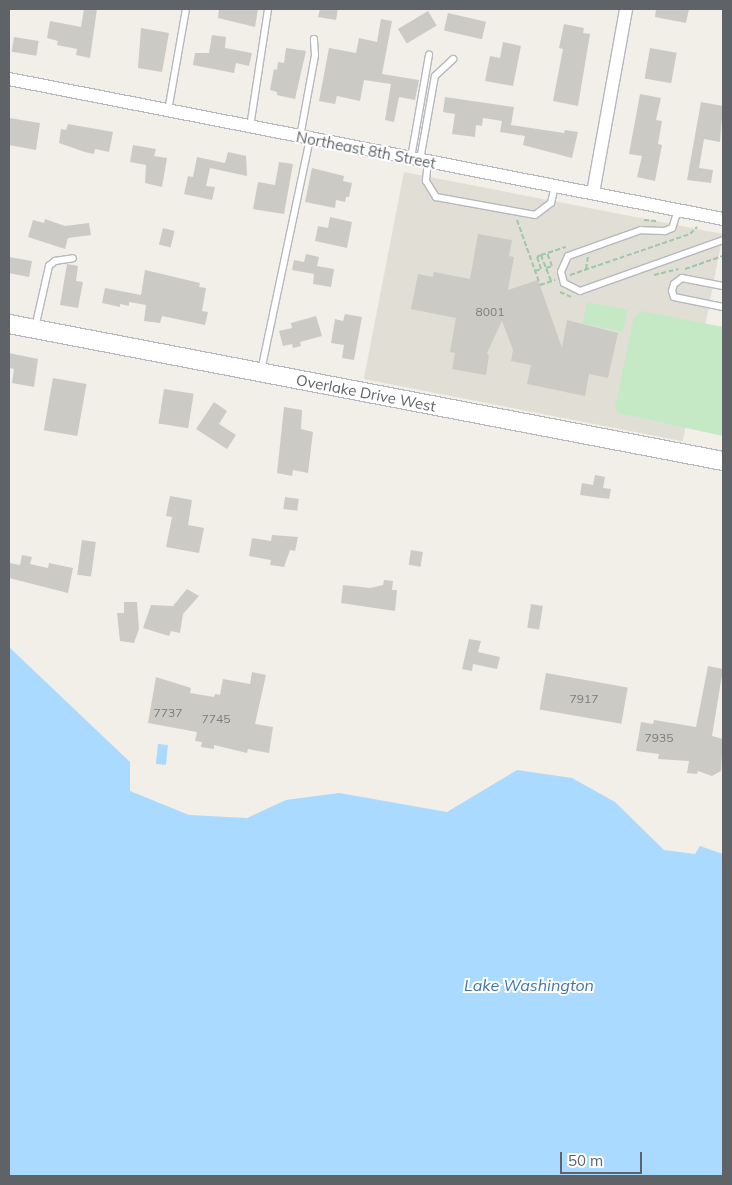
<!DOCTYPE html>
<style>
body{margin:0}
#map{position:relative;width:732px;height:1185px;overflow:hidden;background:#f1efe8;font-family:Mulish,sans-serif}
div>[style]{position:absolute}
.education>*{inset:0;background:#e1ded6;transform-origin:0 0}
.green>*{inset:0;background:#c5e8c5;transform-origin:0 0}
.water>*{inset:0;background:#aadaff;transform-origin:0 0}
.building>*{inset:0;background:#cccac5;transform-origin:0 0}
.path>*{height:2px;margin-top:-1px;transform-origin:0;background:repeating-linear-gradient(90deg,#9cc7a9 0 5px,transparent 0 7.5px)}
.roads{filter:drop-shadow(1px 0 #b5b8bc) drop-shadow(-1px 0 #b5b8bc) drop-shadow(0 1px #b5b8bc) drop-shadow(0 -1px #b5b8bc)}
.lane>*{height:6px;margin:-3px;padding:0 3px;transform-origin:3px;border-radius:3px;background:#fff}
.street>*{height:12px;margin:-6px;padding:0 6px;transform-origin:6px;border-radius:6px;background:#fff}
.secondary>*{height:18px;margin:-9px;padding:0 9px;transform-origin:9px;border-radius:9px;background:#fff}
span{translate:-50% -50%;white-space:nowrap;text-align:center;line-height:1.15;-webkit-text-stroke:4px #fff;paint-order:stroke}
.number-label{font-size:12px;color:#7a7d7f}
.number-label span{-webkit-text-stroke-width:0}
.street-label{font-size:15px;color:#5f6368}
.water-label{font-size:16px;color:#4174aa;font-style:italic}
.frame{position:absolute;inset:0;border:10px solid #5f6368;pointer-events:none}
.scale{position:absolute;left:560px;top:1152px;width:82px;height:22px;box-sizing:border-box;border:2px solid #5f6368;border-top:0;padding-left:6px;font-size:15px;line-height:18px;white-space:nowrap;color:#5f6368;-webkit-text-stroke:4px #fff;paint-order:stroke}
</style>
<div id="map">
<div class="education">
<div style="left:404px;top:172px;width:325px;height:211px;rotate:11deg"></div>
</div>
<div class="green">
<div style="left:587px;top:302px;width:41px;height:22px;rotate:11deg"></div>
<div style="clip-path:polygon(643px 311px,723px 327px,723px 436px,618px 413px,615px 407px,634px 317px)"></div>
</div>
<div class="water">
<div style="clip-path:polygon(9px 647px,130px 762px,130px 791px,189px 815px,247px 818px,286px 800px,339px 793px,447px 812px,517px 770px,572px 778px,615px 802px,664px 850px,695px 854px,700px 846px,723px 854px,723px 1176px,9px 1176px)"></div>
<div style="left:158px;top:744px;width:10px;height:20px;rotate:6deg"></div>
</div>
<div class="building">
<div style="clip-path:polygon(84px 9px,97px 9px,90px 58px,76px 55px,77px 49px,57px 45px,58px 41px,47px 38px,50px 21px,81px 27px)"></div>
<div style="clip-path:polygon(219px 9px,258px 9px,255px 27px,218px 18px)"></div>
<div style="clip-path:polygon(320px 9px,338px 9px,336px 20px,318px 17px)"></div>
<div style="clip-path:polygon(656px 9px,689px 9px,686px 23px,655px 17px)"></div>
<div style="left:428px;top:11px;width:17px;height:35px;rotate:59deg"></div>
<div style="left:448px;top:13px;width:39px;height:18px;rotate:13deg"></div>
<div style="clip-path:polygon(381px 19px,392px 21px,382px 74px,419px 80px,415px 100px,399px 97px,394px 122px,385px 120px,391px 84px,364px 80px,360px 101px,337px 96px,335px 104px,319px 101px,329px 48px,356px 53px,359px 38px,377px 42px)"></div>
<div style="clip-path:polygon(564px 24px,584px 28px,583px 33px,590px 34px,578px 106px,553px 101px,563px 49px,559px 48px)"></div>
<div style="clip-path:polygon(141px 28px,169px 33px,162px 72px,138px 68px)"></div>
<div style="clip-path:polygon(212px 35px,226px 37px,225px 48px,252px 53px,249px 66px,236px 63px,234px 73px,193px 65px,195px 53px,209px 53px)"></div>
<div style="left:14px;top:37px;width:25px;height:15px;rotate:9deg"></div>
<div style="clip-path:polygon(503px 42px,521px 46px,513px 86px,485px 81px,490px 56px,500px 58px)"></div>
<div style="clip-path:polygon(286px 48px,306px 51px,295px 99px,277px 95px,277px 92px,270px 90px,274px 69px,277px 70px,278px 62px,284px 63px)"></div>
<div style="left:650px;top:48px;width:27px;height:31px;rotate:10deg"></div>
<div style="clip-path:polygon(640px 94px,661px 98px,656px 120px,662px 121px,658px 144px,662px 145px,655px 181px,637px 177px,642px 156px,629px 154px)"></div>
<div style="clip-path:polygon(445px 97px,514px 107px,511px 125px,564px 133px,565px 130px,578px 132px,572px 158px,523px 145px,525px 136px,500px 132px,502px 121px,483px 118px,482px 126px,476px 125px,475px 137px,452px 134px,455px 114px,443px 112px)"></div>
<div style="clip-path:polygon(701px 102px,723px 106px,720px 142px,704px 139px,699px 168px,713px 170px,711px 183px,687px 180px)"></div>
<div style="clip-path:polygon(9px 118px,40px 123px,36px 150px,9px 145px)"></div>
<div style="clip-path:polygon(68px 124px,113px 132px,109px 152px,95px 149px,94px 154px,85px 152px,59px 143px,61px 129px,66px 130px)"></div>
<div style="clip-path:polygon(133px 145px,156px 149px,154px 156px,167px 158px,162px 187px,145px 183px,146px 165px,130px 162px)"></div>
<div style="clip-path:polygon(228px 152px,246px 156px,247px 176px,210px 168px,206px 186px,215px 187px,212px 200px,184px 194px,188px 176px,193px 177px,197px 157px,225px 163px)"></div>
<div style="clip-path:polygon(279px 162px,293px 164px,284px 214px,253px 209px,258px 182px,275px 185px)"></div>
<div style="clip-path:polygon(312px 168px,344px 176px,343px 181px,352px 183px,349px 197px,346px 197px,345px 202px,336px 200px,335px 208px,305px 202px)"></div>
<div style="clip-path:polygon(330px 217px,352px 222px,347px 248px,315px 241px,318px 226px,328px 228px)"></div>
<div style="clip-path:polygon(45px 219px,65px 226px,89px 223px,91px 235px,68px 238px,65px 249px,28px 237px,33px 220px,44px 223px)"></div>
<div style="left:163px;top:228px;width:12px;height:17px;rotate:14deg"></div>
<div style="clip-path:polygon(478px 234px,512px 240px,509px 256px,514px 257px,508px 290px,538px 280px,562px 348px,567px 320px,618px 333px,608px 378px,589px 374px,585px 396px,527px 384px,531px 365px,511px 361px,513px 350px,502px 321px,487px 353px,489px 356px,486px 375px,452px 369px,455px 353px,450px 352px,456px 318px,411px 309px,418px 274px,433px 277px,434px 272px,470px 279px)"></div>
<div style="clip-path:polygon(306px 254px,319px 257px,317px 266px,334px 269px,331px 287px,313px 284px,314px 274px,292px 270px,294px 260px,304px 262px)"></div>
<div style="clip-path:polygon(9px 257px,32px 261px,29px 277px,9px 273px)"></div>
<div style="clip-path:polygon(67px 264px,78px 266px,76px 281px,83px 282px,78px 308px,60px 305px)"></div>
<div style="clip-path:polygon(145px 270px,200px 283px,199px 287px,206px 288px,202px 311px,208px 312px,205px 325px,162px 316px,160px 323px,144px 321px,146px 305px,129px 302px,129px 306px,120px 304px,120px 307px,102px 303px,105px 288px,141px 295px)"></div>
<div style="clip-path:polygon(345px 314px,362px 317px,354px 360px,342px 358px,344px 345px,331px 343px,335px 319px,343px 321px)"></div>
<div style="clip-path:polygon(316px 316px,322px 336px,300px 342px,301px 346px,293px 348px,292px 344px,283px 346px,279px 331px,292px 328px,291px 323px)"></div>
<div style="clip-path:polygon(9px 353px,38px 359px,34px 387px,12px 383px,14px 369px,9px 368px)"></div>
<div style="left:53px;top:378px;width:34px;height:53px;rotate:10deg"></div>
<div style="left:164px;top:389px;width:30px;height:35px;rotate:9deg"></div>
<div style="clip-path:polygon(214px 402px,227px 411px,219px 424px,236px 435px,227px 449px,196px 429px)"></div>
<div style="clip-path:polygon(284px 407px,302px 410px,301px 429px,313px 432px,308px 473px,293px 470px,292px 476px,277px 473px)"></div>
<div style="clip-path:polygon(595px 475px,605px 477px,603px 488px,611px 489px,609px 499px,580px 495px,582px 483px,593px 485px)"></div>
<div style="clip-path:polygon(170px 496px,192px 500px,188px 525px,204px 528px,199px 553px,166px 547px,172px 517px,166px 516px)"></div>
<div style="left:285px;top:497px;width:14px;height:12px;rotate:8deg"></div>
<div style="clip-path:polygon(272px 535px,298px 537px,295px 551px,290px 550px,284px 567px,270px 565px,271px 560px,249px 556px,252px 538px,271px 541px)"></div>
<div style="left:82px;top:540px;width:14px;height:35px;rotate:8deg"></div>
<div style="left:411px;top:550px;width:12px;height:15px;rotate:9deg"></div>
<div style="clip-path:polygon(22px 555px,32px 557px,30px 564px,48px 568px,49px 563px,73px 568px,68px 593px,9px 578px,10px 563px,20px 565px)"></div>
<div style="clip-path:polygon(384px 580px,393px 581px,392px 590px,397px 590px,395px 611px,341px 603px,343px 585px,370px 588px,383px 585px)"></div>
<div style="clip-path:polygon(187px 589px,199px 596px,183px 614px,180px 633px,171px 631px,169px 636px,143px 628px,151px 605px,173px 606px)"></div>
<div style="clip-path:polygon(124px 602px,137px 602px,139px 629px,134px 643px,120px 641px,117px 613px,124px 613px)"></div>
<div style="left:531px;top:604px;width:12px;height:24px;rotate:9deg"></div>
<div style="clip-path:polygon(469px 639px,481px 641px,478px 652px,500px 657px,497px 669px,473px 664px,472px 671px,462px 669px)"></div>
<div style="clip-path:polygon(708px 666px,723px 669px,712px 736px,723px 739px,721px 771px,712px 776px,698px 771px,697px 774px,687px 773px,689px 761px,658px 759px,659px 754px,636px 751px,641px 722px,653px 724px,654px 720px,696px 727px)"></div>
<div style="clip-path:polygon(252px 672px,266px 675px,255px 724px,273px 727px,269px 753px,248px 749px,247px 753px,214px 745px,214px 749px,201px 747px,202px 742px,195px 741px,197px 732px,148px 723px,156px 677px,191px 688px,190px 693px,214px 697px,215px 694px,220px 695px,223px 679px,250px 684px)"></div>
<div style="left:546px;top:673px;width:83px;height:37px;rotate:10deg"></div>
</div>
<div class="path">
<div style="left:517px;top:220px;width:69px;rotate:70.5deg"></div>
<div style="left:540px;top:285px;width:16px;rotate:-18deg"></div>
<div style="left:644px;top:220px;width:12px;rotate:5deg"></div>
<div style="left:541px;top:255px;width:26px;rotate:-18deg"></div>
<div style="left:546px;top:268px;width:6px;rotate:-18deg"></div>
<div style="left:552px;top:266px;width:14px;rotate:-111deg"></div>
<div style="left:586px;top:269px;width:12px;rotate:-81deg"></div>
<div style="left:685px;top:269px;width:40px;rotate:-18.9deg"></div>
<div style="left:535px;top:271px;width:6px;rotate:-18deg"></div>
<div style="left:541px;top:269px;width:13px;rotate:-108deg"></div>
<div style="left:537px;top:257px;width:4px;rotate:-27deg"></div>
<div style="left:541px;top:255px;width:28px;rotate:69deg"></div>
<div style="left:570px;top:275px;width:127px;rotate:-18.9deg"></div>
<div style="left:690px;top:234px;width:10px;rotate:-45deg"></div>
<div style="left:654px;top:275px;width:25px;rotate:-14deg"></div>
<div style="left:560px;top:292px;width:12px;rotate:24deg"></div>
</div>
<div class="roads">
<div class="lane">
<div style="left:168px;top:111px;width:104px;rotate:-80deg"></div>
<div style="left:250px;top:127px;width:119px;rotate:-81.3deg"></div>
<div style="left:300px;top:137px;width:83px;rotate:-79.6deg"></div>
<div style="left:315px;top:55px;width:16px;rotate:-94deg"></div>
<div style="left:411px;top:158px;width:105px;rotate:-80.1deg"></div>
<div style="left:420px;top:160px;width:85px;rotate:-79.9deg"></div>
<div style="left:435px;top:76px;width:25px;rotate:-43deg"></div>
<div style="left:428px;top:161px;width:20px;rotate:96deg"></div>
<div style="left:426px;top:181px;width:19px;rotate:58deg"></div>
<div style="left:436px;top:197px;width:101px;rotate:10.3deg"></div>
<div style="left:535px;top:215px;width:20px;rotate:-37deg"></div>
<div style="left:551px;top:203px;width:17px;rotate:-77deg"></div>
<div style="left:678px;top:210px;width:19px;rotate:108deg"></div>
<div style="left:672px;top:228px;width:8px;rotate:157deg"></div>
<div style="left:665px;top:231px;width:24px;rotate:-178deg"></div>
<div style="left:641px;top:230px;width:77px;rotate:160.4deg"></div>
<div style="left:568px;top:256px;width:17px;rotate:114deg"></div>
<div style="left:561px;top:272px;width:11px;rotate:75deg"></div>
<div style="left:564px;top:283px;width:18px;rotate:27deg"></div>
<div style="left:580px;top:291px;width:152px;rotate:-19.6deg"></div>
<div style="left:723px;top:286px;width:42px;rotate:-169deg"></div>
<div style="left:682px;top:278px;width:10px;rotate:143deg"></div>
<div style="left:674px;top:284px;width:7px;rotate:106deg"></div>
<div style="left:672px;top:291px;width:6px;rotate:72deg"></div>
<div style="left:674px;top:297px;width:50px;rotate:11.5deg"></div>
<div style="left:35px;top:328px;width:64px;rotate:-77.3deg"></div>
<div style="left:49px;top:266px;width:8px;rotate:-40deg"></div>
<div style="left:55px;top:261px;width:18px;rotate:-9deg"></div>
<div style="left:261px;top:371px;width:237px;rotate:-78.1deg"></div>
</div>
<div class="street">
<div style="left:9px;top:79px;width:728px;rotate:11.09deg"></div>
<div style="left:593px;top:193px;width:187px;rotate:-79.8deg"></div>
</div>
<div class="secondary">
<div style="left:9px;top:324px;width:727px;rotate:10.86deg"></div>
</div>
</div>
<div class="number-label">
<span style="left:490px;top:312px">8001</span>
<span style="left:584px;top:699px">7917</span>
<span style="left:168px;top:713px">7737</span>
<span style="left:216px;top:719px">7745</span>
<span style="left:659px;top:738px">7935</span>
</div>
<div class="street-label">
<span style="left:366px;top:150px;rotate:11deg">Northeast 8th Street</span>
<span style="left:366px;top:393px;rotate:11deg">Overlake Drive West</span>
</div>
<div class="water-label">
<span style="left:529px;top:985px">Lake Washington</span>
</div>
<div class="frame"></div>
<div class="scale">50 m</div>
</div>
